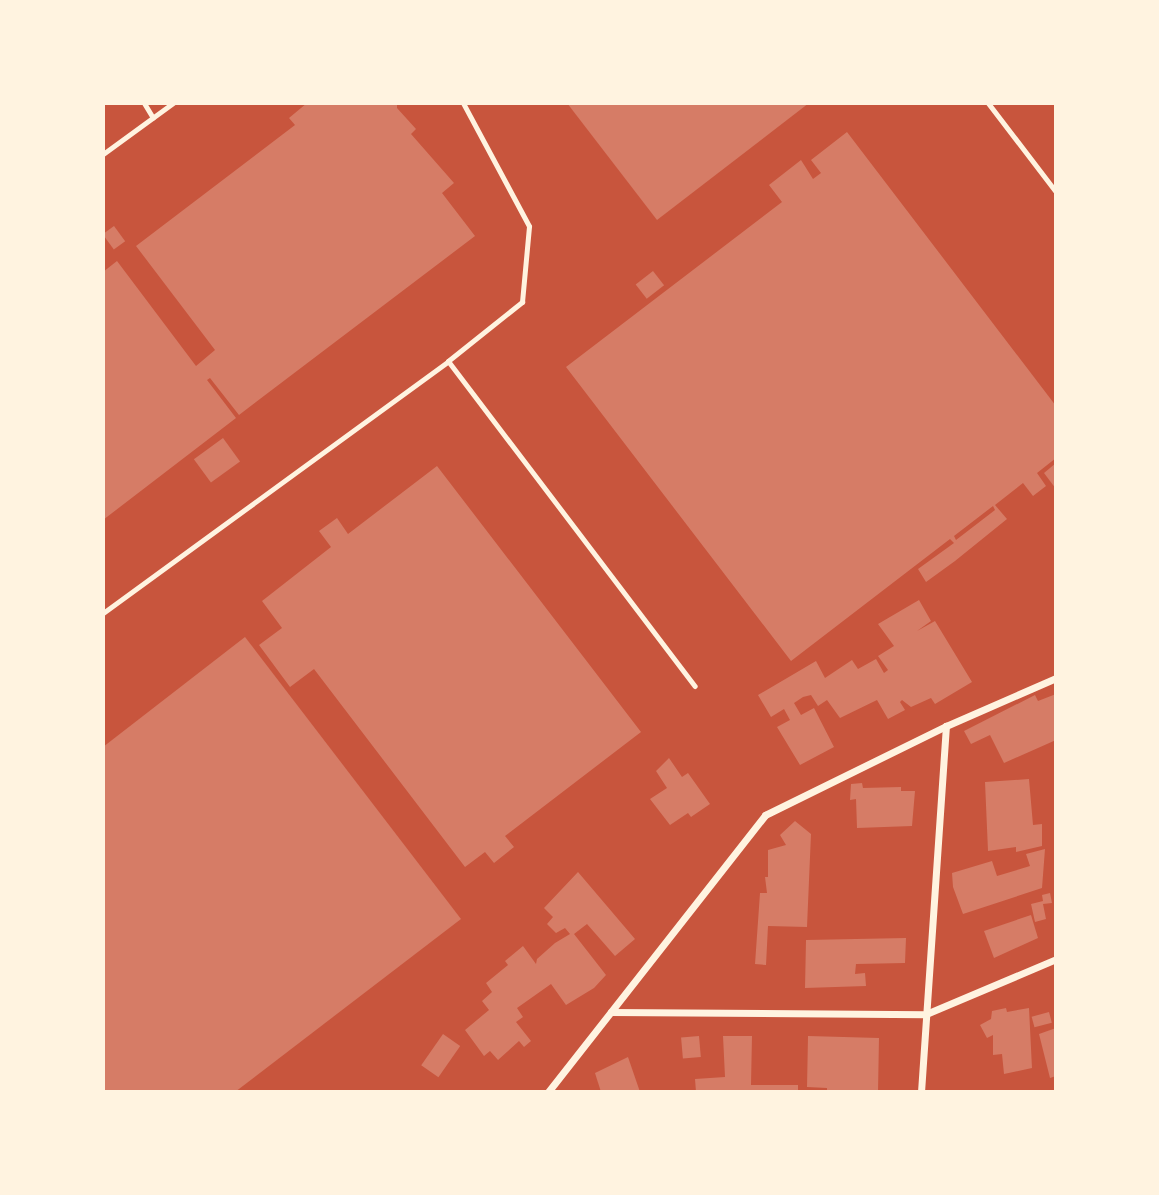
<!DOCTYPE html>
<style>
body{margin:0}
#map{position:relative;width:1159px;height:1195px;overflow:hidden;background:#c8553d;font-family:"Nunito Sans",sans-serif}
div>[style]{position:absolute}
.building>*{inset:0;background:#d67c66;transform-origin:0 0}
.service>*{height:5px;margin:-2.5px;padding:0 2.5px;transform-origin:2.5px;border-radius:2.5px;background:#fff3e0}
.minor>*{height:7px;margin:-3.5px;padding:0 3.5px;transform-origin:3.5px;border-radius:3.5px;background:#fff3e0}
span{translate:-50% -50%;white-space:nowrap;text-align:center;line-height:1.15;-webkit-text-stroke:5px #fff3e0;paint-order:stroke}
.frame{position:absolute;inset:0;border:105px solid #fff3e0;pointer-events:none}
</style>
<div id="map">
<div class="building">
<div style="clip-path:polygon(307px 103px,397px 103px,397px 108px,416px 129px,411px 134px,454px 183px,442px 193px,475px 236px,239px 415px,210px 378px,207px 380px,236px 418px,103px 520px,103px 272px,117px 261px,196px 366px,215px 350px,136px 246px,295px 125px,289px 118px)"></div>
<div style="clip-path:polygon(567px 103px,809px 103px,657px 220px)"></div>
<div style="clip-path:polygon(evenodd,847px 132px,1056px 406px,1056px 458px,1037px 473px,1046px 486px,1033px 496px,1023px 483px,995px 505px,1007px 519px,955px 561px,926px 582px,918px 569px,954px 543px,950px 539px,791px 661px,566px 367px,782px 202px,769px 185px,801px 160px,813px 179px,821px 173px,811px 160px,847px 132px,993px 506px,995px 510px,956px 540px,954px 536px,993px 506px)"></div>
<div style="left:114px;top:226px;width:19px;height:14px;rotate:54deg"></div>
<div style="left:653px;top:271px;width:18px;height:22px;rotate:52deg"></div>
<div style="left:223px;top:438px;width:29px;height:36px;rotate:54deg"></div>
<div style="clip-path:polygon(1056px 463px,1056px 489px,1044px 473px)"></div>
<div style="clip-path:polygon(437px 466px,641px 732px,505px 836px,514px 847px,494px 863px,485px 852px,465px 867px,314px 669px,290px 687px,259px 645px,282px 628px,262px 601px,331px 547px,319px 531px,337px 518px,348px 534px)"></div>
<div style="clip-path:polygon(919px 600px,931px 621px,917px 631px,935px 621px,972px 682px,935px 704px,931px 698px,911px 707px,902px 700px,900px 702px,905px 710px,888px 719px,877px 700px,840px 718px,827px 700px,818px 706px,811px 695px,803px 697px,794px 703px,801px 715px,814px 708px,834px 747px,800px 765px,777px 727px,790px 720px,784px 709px,771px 717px,758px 695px,816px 661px,825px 678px,852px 660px,858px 669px,876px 659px,884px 673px,888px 670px,878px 656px,894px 646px,878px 624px)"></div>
<div style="clip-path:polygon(245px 637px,461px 919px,235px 1092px,103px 1092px,103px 747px)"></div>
<div style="clip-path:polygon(1056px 694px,1056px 740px,1004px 763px,990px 735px,971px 744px,964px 731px,1035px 695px,1038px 701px)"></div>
<div style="clip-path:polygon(669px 758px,682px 777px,688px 773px,710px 804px,691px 817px,688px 813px,670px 825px,650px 799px,667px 788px,656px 771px)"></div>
<div style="clip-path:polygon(1029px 779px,1033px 825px,1042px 824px,1042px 846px,1016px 852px,1016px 847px,988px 851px,985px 782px)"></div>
<div style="clip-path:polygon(862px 783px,863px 788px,901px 787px,901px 791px,915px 791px,912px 826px,857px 828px,856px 799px,850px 800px,851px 784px)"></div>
<div style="clip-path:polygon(795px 821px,811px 834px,807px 927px,768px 926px,766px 965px,755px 964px,760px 893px,767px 893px,765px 877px,768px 877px,768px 850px,786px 845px,780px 835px)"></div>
<div style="clip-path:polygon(1045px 849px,1042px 888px,963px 914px,953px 887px,952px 873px,992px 861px,997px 876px,1030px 866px,1026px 854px)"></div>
<div style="clip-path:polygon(578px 872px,635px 939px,615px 956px,587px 924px,574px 934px,606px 975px,594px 988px,566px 1005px,551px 984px,517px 1008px,523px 1017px,516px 1022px,531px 1041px,524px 1047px,519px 1041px,498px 1060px,490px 1051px,484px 1056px,465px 1030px,489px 1010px,482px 1001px,492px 992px,486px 983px,508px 965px,505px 961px,523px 946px,536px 964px,537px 959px,555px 943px,570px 934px,565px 928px,556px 933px,547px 924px,553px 917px,544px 908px)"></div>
<div style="clip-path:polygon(1050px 893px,1052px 903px,1043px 904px,1046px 919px,1035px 922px,1031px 904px,1043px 901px,1042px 895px)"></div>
<div style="clip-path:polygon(1031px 915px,1038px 938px,994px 958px,984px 931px)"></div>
<div style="clip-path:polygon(906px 938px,905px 963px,856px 964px,855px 974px,865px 973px,866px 986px,805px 988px,806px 940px)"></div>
<div style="clip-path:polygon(1006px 1008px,1007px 1012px,1029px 1008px,1032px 1068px,1004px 1074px,1002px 1054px,993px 1055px,993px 1035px,987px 1038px,980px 1025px,991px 1019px,992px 1011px)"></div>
<div style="left:1049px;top:1012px;width:11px;height:18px;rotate:75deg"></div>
<div style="clip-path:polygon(1056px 1028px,1056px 1076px,1050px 1078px,1039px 1034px)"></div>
<div style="left:443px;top:1034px;width:21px;height:38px;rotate:35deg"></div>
<div style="left:699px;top:1036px;width:21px;height:18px;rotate:85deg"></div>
<div style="clip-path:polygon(723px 1036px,752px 1036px,751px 1085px,798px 1085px,798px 1092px,696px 1092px,695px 1079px,725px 1077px)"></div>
<div style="clip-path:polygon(808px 1036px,879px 1038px,878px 1092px,827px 1092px,827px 1088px,807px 1087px)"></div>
<div style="clip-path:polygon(628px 1057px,640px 1092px,601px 1092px,595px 1073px)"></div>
</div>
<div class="service">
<div style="left:144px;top:103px;width:17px;rotate:59deg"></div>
<div style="left:988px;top:103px;width:112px;rotate:52.6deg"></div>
<div style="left:103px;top:154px;width:87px;rotate:-36.1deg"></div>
<div style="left:448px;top:361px;width:408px;rotate:52.8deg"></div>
<div style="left:103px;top:613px;width:427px;rotate:-36.1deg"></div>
<div style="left:448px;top:361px;width:95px;rotate:-38.6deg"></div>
<div style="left:522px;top:302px;width:76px;rotate:-84.7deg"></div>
<div style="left:529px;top:226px;width:140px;rotate:-118.2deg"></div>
</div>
<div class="minor">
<div style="left:611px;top:1012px;width:315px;rotate:0.4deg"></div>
<div style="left:926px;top:1014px;width:141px;rotate:-22.9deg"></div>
<div style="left:548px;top:1092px;width:352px;rotate:-51.9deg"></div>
<div style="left:765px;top:815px;width:202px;rotate:-26.2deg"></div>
<div style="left:946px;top:726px;width:120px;rotate:-23.6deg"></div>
<div style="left:921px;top:1092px;width:367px;rotate:-86.1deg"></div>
</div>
<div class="frame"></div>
</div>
